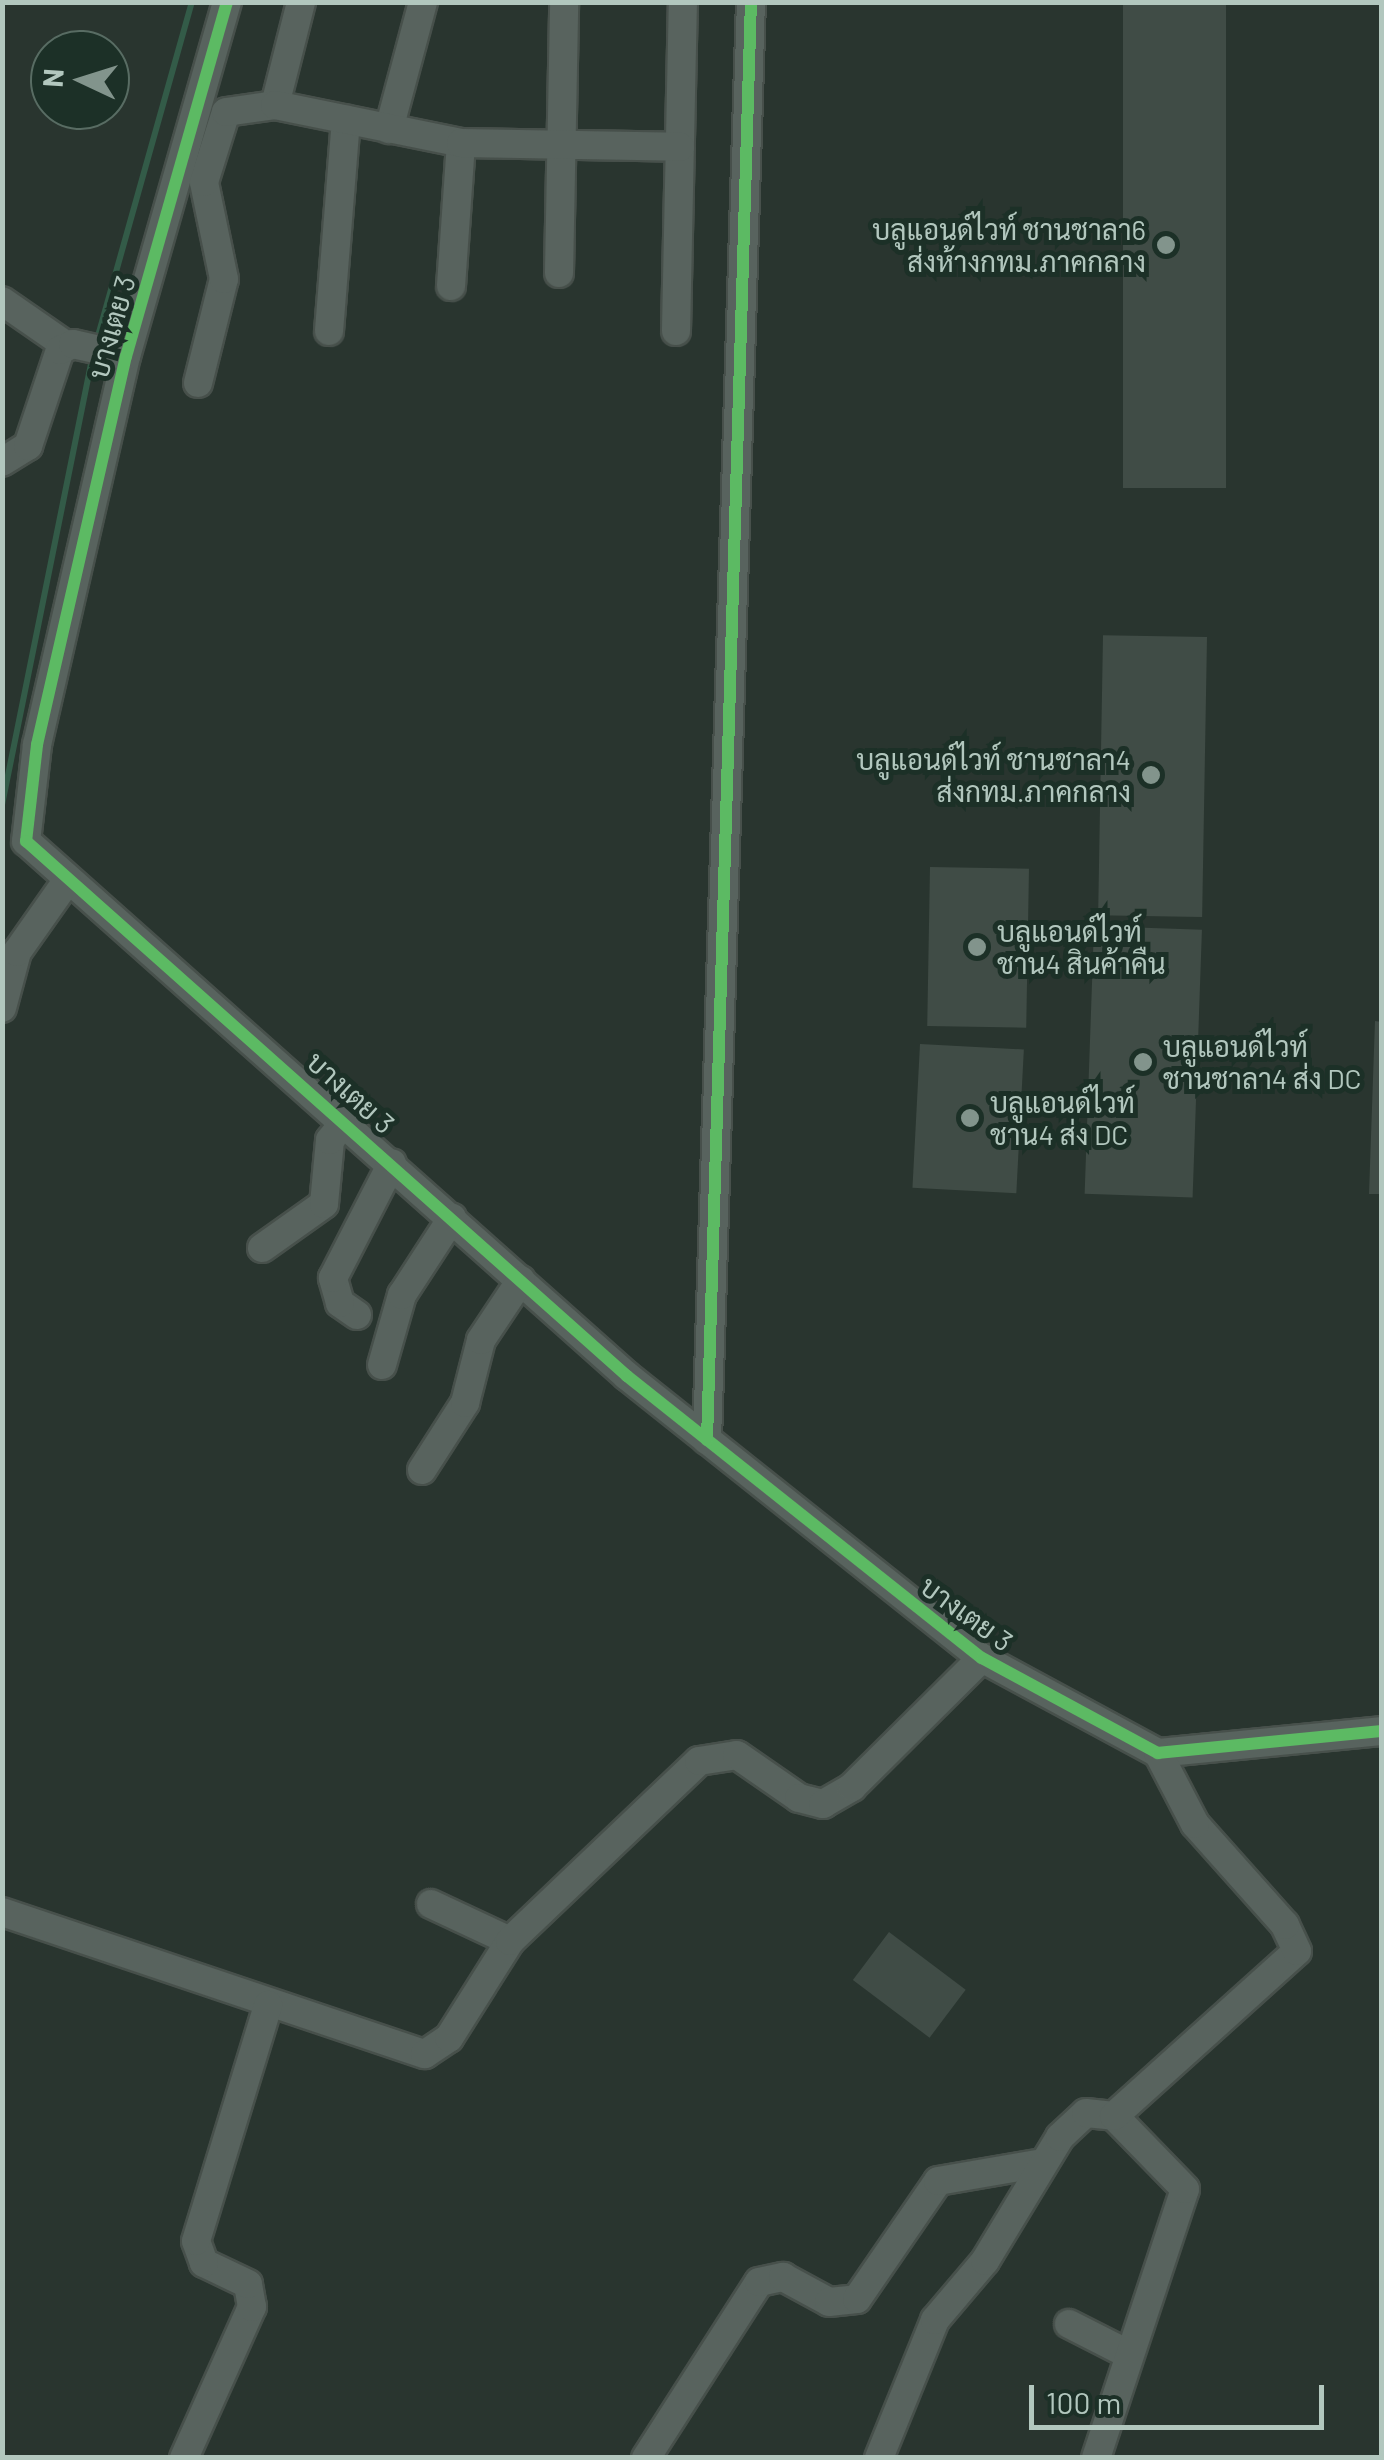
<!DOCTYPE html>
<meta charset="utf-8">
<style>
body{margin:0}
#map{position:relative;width:1384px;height:2460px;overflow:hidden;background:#29352f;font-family:Barlow,Sarabun,sans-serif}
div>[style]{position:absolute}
.stream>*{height:6px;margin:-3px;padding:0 3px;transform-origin:3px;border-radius:3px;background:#335b48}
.building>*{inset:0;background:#404c46;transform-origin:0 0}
.roads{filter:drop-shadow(2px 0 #47504b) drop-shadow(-2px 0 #47504b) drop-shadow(0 2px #47504b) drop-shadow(0 -2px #47504b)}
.minor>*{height:28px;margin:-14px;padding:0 14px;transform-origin:14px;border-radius:14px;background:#58635e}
.cycleway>*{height:12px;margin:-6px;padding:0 6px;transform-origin:6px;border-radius:6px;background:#5cba63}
.dots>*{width:28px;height:28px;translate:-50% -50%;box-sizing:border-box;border:5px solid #1c3027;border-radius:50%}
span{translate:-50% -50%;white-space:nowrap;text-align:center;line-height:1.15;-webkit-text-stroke:10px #1c3027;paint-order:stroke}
.poi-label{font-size:28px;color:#b2c7be}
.right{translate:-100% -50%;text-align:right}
.left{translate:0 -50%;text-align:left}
.street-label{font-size:28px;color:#b2c7be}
.frame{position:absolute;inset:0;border:5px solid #b2c7be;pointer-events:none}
.north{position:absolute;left:30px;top:30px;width:100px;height:100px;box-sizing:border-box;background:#1c3027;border:2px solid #586c63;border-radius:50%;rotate:274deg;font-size:28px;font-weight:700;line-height:40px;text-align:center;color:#b2c7be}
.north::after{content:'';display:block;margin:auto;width:35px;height:45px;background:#82948c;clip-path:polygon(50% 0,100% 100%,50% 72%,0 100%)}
.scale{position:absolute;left:1029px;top:2385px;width:295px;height:45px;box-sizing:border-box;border:5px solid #b2c7be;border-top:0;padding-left:12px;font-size:30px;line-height:35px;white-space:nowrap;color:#b2c7be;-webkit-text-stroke:8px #1c3027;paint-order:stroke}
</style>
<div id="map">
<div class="stream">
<div style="left:96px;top:343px;width:354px;rotate:-74.3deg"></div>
<div style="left:2px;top:805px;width:459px;rotate:-78.6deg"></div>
</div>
<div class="building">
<div style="left:1123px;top:2px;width:103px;height:486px"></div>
<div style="left:1207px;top:637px;width:280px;height:104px;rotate:91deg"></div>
<div style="left:930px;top:867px;width:99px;height:159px;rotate:1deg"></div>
<div style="left:1094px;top:926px;width:108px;height:268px;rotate:2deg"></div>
<div style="clip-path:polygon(1375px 1021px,1382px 1022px,1382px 1194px,1369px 1194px)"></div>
<div style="left:920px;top:1044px;width:104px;height:144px;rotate:3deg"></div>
<div style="left:889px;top:1932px;width:96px;height:60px;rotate:37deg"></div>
</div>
<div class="roads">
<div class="minor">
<div style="left:227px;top:2px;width:368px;rotate:105.9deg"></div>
<div style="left:126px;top:356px;width:399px;rotate:102.9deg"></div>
<div style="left:37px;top:745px;width:97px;rotate:96.5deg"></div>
<div style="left:26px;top:841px;width:805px;rotate:41.67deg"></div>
<div style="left:627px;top:1376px;width:453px;rotate:38.5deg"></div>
<div style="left:982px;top:1658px;width:200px;rotate:28.4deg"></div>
<div style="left:1158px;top:1753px;width:225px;rotate:-5.6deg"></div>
<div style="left:275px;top:105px;width:106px;rotate:-75.8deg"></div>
<div style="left:389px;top:129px;width:131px;rotate:-75deg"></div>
<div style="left:559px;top:273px;width:271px;rotate:-88.9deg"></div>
<div style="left:451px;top:286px;width:143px;rotate:-86deg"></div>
<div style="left:2px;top:301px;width:79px;rotate:34.7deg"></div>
<div style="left:329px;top:331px;width:212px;rotate:-85.4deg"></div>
<div style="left:676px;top:331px;width:329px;rotate:-88.8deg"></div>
<div style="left:198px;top:383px;width:107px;rotate:-76deg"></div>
<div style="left:224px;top:279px;width:99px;rotate:-101.7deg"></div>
<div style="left:204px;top:182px;width:73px;rotate:-72.6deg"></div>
<div style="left:226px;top:112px;width:49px;rotate:-8.1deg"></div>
<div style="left:275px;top:105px;width:190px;rotate:11.5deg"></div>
<div style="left:461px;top:143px;width:219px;rotate:1deg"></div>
<div style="left:2px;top:462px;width:31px;rotate:-32deg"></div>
<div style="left:28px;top:446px;width:101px;rotate:-71.6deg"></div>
<div style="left:60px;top:350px;width:14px;rotate:-25deg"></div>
<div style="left:73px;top:344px;width:54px;rotate:12.8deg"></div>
<div style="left:2px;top:1008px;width:58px;rotate:-75deg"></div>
<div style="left:17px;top:952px;width:87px;rotate:-54.8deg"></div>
<div style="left:262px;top:1248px;width:76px;rotate:-35.4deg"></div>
<div style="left:324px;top:1204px;width:64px;rotate:-84.6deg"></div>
<div style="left:330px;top:1140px;width:25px;rotate:-50deg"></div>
<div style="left:357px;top:1315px;width:21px;rotate:-145deg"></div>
<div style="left:340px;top:1303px;width:26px;rotate:-106deg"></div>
<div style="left:333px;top:1278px;width:129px;rotate:-62.8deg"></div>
<div style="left:382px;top:1365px;width:73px;rotate:-74.1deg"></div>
<div style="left:402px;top:1295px;width:92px;rotate:-57deg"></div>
<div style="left:707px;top:1440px;width:1439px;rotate:-88.25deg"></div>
<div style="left:422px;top:1470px;width:80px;rotate:-57.3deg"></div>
<div style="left:465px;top:1403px;width:65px;rotate:-75.7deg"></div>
<div style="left:481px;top:1340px;width:72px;rotate:-56.3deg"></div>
<div style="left:431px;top:1904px;width:87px;rotate:25.1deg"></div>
<div style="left:2px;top:1912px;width:446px;rotate:18.6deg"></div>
<div style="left:425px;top:2054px;width:29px;rotate:-34deg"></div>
<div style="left:449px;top:2038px;width:115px;rotate:-57.8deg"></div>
<div style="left:510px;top:1941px;width:261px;rotate:-43.6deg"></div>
<div style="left:699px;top:1761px;width:38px;rotate:-9deg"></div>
<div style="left:737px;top:1755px;width:75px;rotate:34.7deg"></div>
<div style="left:799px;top:1798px;width:25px;rotate:14deg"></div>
<div style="left:823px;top:1804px;width:34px;rotate:-30deg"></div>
<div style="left:852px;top:1787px;width:183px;rotate:-44.8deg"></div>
<div style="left:1069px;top:2324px;width:66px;rotate:27deg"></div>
<div style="left:184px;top:2458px;width:166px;rotate:-65.8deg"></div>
<div style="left:252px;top:2307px;width:23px;rotate:-100deg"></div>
<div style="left:248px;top:2284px;width:49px;rotate:-154.5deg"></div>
<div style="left:204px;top:2263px;width:23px;rotate:-110deg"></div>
<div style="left:196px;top:2241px;width:247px;rotate:-73deg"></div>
<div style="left:646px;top:2458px;width:209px;rotate:-57.3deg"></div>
<div style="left:759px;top:2282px;width:25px;rotate:-12deg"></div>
<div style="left:783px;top:2277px;width:52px;rotate:28.5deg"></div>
<div style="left:829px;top:2302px;width:28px;rotate:-6deg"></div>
<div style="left:857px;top:2299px;width:143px;rotate:-55.5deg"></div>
<div style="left:938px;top:2181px;width:106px;rotate:-9.8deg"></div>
<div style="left:879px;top:2458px;width:149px;rotate:-67.9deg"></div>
<div style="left:935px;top:2320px;width:77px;rotate:-49.7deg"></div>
<div style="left:985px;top:2261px;width:145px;rotate:-58.8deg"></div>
<div style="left:1060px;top:2137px;width:35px;rotate:-43deg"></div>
<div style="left:1086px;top:2113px;width:28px;rotate:6deg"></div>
<div style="left:1096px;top:2458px;width:283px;rotate:-71.7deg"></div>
<div style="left:1185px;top:2189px;width:102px;rotate:-134.2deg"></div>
<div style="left:1114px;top:2116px;width:246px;rotate:-42deg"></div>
<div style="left:1297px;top:1951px;width:29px;rotate:-115deg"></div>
<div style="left:1285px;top:1925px;width:135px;rotate:-131.7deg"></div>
<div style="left:1195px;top:1824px;width:80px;rotate:-117.5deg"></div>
</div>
</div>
<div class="cycleway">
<div style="left:227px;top:2px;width:368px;rotate:105.9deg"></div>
<div style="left:126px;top:356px;width:399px;rotate:102.9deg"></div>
<div style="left:37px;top:745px;width:97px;rotate:96.5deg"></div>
<div style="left:26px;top:841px;width:805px;rotate:41.67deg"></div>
<div style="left:627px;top:1376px;width:453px;rotate:38.5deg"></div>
<div style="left:982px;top:1658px;width:200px;rotate:28.4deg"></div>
<div style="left:1158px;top:1753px;width:225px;rotate:-5.6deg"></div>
<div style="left:707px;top:1440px;width:1439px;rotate:-88.25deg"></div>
</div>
<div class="dots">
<div style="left:1166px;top:245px;background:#82948c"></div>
<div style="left:1151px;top:775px;background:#82948c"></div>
<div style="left:977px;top:947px;background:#82948c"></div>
<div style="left:1143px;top:1062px;background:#82948c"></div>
<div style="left:970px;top:1118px;background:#82948c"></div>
</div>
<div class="poi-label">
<span class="right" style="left:1146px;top:245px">บลูแอนด์ไวท์ ชานชาลา6<br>ส่งห้างกทม.ภาคกลาง</span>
<span class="right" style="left:1131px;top:775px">บลูแอนด์ไวท์ ชานชาลา4<br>ส่งกทม.ภาคกลาง</span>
<span class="left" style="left:997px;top:947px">บลูแอนด์ไวท์<br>ชาน4 สินค้าคืน</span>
<span class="left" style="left:1163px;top:1062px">บลูแอนด์ไวท์<br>ชานชาลา4 ส่ง DC</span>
<span class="left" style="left:990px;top:1118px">บลูแอนด์ไวท์<br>ชาน4 ส่ง DC</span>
</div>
<div class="street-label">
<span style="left:111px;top:327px;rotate:-74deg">บางเตย 3</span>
<span style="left:351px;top:1092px;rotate:42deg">บางเตย 3</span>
<span style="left:967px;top:1613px;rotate:36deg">บางเตย 3</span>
</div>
<div class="frame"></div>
<div class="north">N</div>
<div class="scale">100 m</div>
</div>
